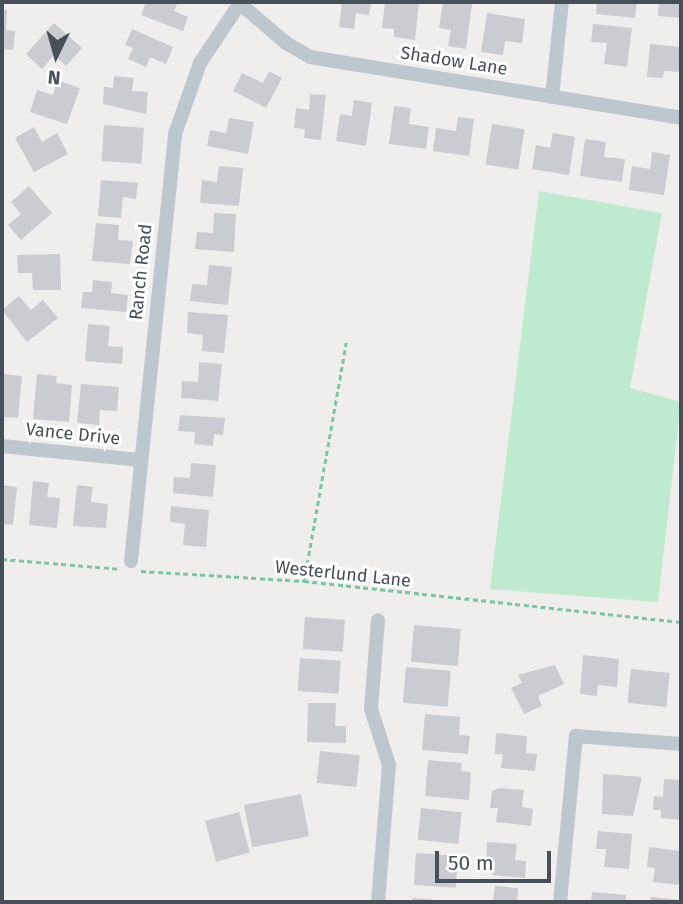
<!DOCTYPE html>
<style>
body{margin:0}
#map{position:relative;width:683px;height:904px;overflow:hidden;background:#f0eded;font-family:"Fira Sans",sans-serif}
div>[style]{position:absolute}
.green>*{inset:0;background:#beebd0}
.building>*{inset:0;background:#caccd2;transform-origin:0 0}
.path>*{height:2.5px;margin-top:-1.25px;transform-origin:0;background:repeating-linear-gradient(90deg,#79c6a1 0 5px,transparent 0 8.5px)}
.minor>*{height:14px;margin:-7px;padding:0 7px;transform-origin:7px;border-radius:7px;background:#bfc7ce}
span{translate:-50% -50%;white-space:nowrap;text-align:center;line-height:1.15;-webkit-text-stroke:6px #fff;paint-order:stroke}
.street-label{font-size:18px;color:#475059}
.frame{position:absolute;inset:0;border:4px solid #475059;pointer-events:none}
.north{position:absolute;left:21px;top:21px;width:70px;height:70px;-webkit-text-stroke:5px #fff;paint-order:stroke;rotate:185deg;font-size:19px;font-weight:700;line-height:28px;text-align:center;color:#475059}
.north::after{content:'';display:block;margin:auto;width:24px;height:32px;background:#475059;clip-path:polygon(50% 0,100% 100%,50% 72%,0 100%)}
.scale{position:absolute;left:435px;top:851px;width:116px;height:32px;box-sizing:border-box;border:4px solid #475059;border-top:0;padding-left:9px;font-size:21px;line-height:24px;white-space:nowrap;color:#475059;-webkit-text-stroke:5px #fff;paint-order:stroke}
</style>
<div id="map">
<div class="green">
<div style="clip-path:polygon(539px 191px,662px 213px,630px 388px,681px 402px,658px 602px,490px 589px)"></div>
</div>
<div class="building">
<div style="clip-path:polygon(146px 2px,178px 2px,174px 11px,188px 17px,183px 31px,141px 15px)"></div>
<div style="clip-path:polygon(342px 2px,371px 2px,369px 15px,356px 13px,354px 29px,339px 27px)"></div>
<div style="clip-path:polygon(385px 2px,419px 2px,415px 40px,394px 37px,394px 29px,382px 28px)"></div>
<div style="clip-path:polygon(443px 2px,472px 4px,466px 49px,448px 46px,451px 30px,439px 28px)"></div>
<div style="clip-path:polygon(597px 2px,637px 2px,635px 18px,596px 14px)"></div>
<div style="clip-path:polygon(659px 2px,681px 2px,681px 18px,658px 16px)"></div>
<div style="clip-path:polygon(2px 10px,7px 10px,6px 30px,15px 31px,13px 50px,2px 49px)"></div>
<div style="clip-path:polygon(487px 13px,525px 19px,522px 43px,505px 41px,503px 55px,481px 52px)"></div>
<div style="clip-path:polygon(54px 23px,82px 48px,66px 66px,54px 55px,42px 69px,26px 54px)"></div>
<div style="clip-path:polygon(593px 24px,632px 28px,627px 67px,604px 64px,607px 43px,591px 42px)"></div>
<div style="clip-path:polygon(132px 29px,173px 47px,166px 64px,150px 57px,146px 67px,128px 59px,133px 48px,125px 45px)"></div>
<div style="clip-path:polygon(650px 44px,681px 47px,681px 72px,664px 71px,663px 78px,647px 77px)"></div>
<div style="clip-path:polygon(269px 71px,282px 78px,266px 108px,233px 91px,242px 73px,263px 83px)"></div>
<div style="clip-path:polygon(114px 76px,134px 78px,132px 91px,148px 92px,146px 114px,103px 104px,104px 87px,113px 88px)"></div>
<div style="clip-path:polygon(57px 80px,80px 88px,67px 124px,30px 112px,37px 90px,53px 95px)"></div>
<div style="clip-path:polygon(310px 94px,326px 95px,321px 140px,304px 138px,305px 129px,294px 128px,296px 108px,309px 110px)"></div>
<div style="clip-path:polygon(354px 100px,372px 103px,366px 146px,336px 141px,340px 114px,352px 116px)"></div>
<div style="clip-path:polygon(394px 106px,411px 108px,409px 124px,429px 127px,426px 149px,389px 144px)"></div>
<div style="clip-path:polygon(458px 117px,474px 119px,469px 156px,433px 151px,436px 128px,456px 131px)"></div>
<div style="clip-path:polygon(229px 118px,254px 122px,248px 154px,207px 146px,210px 130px,226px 133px)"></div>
<div style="left:492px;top:124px;width:33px;height:41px;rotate:9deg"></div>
<div style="left:104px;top:125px;width:40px;height:36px;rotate:4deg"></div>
<div style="clip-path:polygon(34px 127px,42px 142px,57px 133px,68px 154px,34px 172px,15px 138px)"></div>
<div style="clip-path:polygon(553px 133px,575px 137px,569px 175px,532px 169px,536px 145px,550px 148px)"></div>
<div style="clip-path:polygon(585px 139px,606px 142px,604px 157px,625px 159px,622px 182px,580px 176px)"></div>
<div style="clip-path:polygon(652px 152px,670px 155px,664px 195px,629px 190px,632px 166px,650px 169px)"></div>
<div style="clip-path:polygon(219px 166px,243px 168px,239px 206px,200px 203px,202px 180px,217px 182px)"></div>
<div style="clip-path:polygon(101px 180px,138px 183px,136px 199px,123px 197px,121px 218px,98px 216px)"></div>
<div style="clip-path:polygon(29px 186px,52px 213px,21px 240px,8px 225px,21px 214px,11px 202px)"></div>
<div style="clip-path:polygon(214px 213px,236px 214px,234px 252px,195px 249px,197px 232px,213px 233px)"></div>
<div style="clip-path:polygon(96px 223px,119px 225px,118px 240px,133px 241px,130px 264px,92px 261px)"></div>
<div style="clip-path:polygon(60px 254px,61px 290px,33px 290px,32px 273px,18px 273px,17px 255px)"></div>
<div style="clip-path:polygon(209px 265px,232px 267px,228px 305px,190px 301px,192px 284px,207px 285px)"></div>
<div style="clip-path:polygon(93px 280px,112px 282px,111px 293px,128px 295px,126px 312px,81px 308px,83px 292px,92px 292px)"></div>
<div style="clip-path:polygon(19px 296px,31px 310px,43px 300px,58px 318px,27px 342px,2px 310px)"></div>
<div style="clip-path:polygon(188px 312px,228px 315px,224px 353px,202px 351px,203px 335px,187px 333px)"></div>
<div style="clip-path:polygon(88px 324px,110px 326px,108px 346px,123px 347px,122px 364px,85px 361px)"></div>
<div style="clip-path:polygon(199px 362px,222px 364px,218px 401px,181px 398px,182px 381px,198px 382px)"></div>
<div style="clip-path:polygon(2px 374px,22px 376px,18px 418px,2px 417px)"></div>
<div style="clip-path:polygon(37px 374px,57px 376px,56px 383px,72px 385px,69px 422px,33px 419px)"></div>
<div style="clip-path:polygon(81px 384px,119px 387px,117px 411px,100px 410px,99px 425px,77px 423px)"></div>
<div style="clip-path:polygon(180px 415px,225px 418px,223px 435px,214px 434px,213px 446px,194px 444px,195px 432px,178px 431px)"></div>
<div style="clip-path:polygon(191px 463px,216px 465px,213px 497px,173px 493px,174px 477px,190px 478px)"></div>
<div style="clip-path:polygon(33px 481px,49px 483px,47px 497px,60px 498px,57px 528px,29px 525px)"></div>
<div style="clip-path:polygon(2px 485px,17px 487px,13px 525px,2px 524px)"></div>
<div style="clip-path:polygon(77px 485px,93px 487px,91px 502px,108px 504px,106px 528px,73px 526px)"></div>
<div style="clip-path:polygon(171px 506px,209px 510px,206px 547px,183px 545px,185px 524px,170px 522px)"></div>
<div style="left:305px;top:617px;width:40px;height:32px;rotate:4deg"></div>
<div style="left:414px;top:625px;width:47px;height:37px;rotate:5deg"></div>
<div style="clip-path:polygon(583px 655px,619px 659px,617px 687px,598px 685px,597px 696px,580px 694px)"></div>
<div style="left:300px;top:658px;width:41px;height:33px;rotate:4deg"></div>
<div style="clip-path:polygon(555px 665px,564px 684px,538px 696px,542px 706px,524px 714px,511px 688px,522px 683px,518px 675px)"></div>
<div style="left:406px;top:667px;width:45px;height:36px;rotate:5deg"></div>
<div style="left:631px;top:669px;width:39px;height:34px;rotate:6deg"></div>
<div style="clip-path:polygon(308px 703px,336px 703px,335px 726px,346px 726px,346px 743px,307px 742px)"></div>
<div style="clip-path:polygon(425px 714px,460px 717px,459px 735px,470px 736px,468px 754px,422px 750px)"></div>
<div style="clip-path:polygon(496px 733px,527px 736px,526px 753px,537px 754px,535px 771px,501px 768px,503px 754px,495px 754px)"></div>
<div style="left:320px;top:751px;width:40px;height:32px;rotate:6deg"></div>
<div style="clip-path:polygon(428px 760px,462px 763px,461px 771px,471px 772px,469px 800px,425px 796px)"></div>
<div style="clip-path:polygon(603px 774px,642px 777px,633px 816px,602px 814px)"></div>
<div style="clip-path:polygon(664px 779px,681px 780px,681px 820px,661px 818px,661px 810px,653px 810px,654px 796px,663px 797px)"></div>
<div style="clip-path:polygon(500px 788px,524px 790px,522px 807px,533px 809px,531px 826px,496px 822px,498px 808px,490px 808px,492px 791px)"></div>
<div style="left:301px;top:794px;width:43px;height:58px;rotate:79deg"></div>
<div style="left:421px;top:808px;width:41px;height:32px;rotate:6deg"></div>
<div style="left:239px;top:812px;width:42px;height:35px;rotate:75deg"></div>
<div style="clip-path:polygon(598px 831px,632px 834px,629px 869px,604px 867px,606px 849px,596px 849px)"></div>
<div style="clip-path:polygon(487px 842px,517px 844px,515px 860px,526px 861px,525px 878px,492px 875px,493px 860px,486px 859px)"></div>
<div style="clip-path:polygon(649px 847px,680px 851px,681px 885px,653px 882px,655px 868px,647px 867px)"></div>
<div style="left:416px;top:853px;width:42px;height:32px;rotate:4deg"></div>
<div style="clip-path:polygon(495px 886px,518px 888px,517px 902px,493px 902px)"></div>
<div style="clip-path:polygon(592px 892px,626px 895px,625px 902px,591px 902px)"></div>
<div style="clip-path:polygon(651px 897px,681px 900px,681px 902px,650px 902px)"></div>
<div style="clip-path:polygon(413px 898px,436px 900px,436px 902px,412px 902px)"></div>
</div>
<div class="path">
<div style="left:2px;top:559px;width:118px;rotate:4.8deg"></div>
<div style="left:141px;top:571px;width:163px;rotate:3.5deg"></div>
<div style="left:304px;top:581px;width:379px;rotate:6.2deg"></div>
<div style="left:304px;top:581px;width:242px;rotate:-80deg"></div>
</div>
<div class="minor">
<div style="left:238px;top:2px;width:63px;rotate:40.5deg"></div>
<div style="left:286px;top:43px;width:28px;rotate:30deg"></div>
<div style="left:310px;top:57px;width:376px;rotate:9.3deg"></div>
<div style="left:552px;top:97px;width:96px;rotate:-84deg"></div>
<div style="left:2px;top:446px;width:140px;rotate:5.8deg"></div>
<div style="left:131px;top:561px;width:429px;rotate:-84.1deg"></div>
<div style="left:175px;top:134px;width:75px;rotate:-70.6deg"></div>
<div style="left:200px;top:63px;width:72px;rotate:-56.3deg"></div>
<div style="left:378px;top:902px;width:137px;rotate:-85.4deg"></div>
<div style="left:389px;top:765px;width:59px;rotate:-107.8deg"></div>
<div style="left:371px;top:709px;width:89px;rotate:-85.5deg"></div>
<div style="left:560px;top:902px;width:167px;rotate:-84.5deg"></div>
<div style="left:576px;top:736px;width:105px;rotate:4.4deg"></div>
</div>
<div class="street-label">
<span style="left:454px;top:61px;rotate:9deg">Shadow Lane</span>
<span style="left:141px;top:272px;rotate:-84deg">Ranch Road</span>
<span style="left:73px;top:434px;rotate:6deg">Vance Drive</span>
<span style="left:343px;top:574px;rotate:6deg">Westerlund Lane</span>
</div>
<div class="frame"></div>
<div class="north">N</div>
<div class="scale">50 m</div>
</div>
